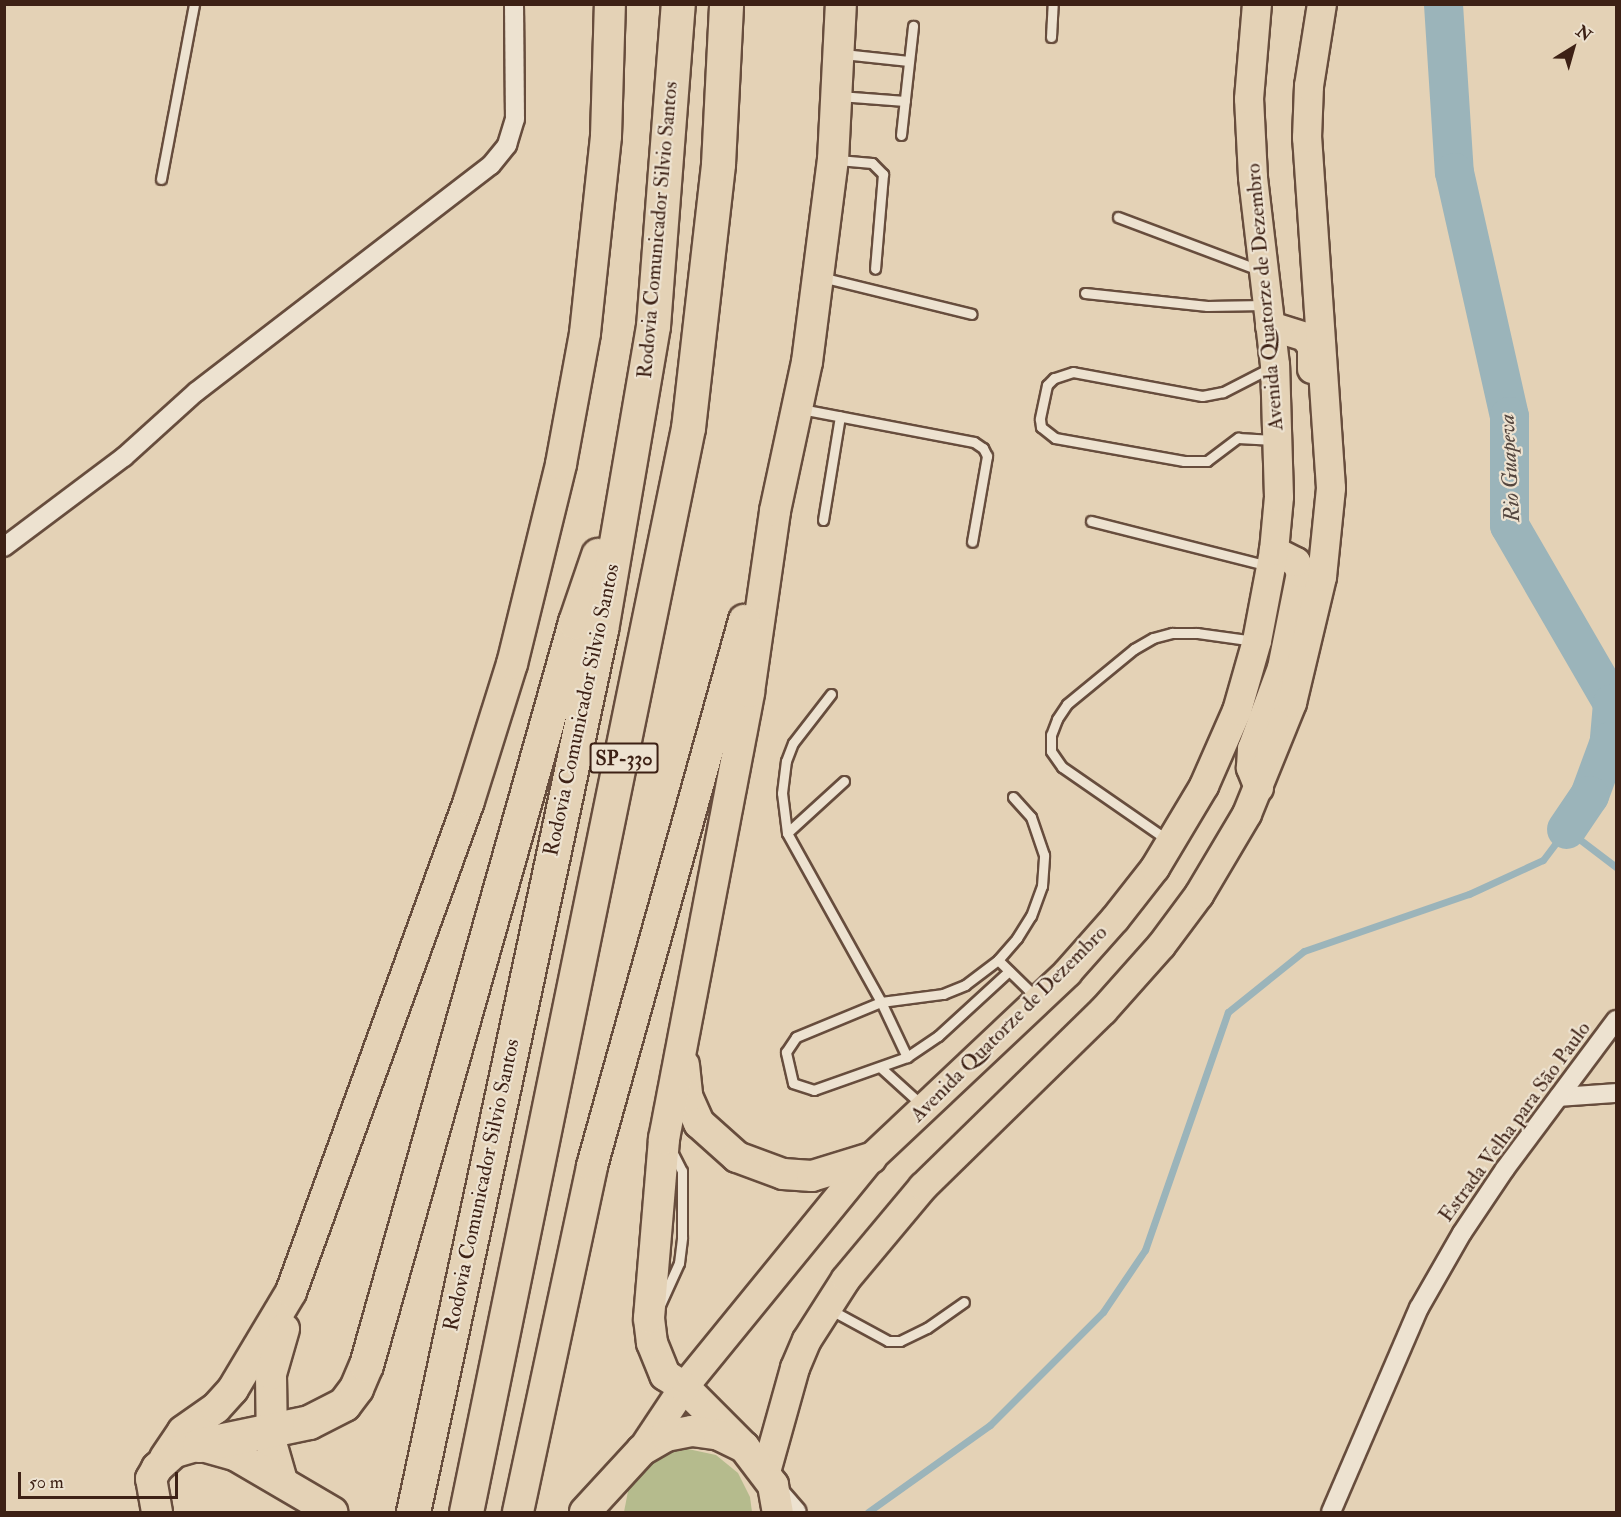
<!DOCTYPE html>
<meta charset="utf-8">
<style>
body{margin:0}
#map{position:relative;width:1621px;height:1517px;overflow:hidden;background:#e4d2b6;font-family:"IM FELL Double Pica",serif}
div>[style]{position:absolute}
.green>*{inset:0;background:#b5bb8d}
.stream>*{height:7px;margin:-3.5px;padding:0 3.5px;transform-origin:3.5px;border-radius:3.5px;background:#9bb4ba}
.river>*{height:39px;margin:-19.5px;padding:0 19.5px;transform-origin:19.5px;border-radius:19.5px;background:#9bb4ba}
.roads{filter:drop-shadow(2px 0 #674d3d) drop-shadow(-2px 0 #674d3d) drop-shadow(0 2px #674d3d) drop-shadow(0 -2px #674d3d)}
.service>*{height:9px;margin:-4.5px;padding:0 4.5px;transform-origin:4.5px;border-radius:4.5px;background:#ede2d0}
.minor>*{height:18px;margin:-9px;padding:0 9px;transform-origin:9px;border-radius:9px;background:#ede2d0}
.primary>*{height:28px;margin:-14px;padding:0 14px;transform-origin:14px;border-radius:14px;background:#e4d2b6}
.trunk>*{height:30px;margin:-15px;padding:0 15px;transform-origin:15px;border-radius:15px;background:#e4d2b6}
.motorway>*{height:33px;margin:-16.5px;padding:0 16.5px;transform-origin:16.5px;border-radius:16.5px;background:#e4d2b6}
span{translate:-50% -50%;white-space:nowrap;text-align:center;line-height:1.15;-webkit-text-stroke:4.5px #ede2d0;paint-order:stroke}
.shield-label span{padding:2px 4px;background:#ede2d0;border:2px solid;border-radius:4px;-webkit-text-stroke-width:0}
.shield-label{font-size:20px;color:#3d2115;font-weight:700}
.street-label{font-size:21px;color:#3d2115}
.water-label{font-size:22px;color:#54463e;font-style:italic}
.frame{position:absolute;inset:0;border:6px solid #3d2115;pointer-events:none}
.north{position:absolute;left:1543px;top:18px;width:60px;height:60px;-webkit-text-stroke:4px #ede2d0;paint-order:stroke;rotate:37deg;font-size:16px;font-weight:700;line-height:24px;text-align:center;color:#3d2115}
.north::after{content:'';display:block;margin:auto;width:21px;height:27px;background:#3d2115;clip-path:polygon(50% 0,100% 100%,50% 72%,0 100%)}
.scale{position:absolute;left:18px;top:1472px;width:160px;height:27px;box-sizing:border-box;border:3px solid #3d2115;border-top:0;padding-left:8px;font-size:18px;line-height:21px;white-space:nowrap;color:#3d2115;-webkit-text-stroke:4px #ede2d0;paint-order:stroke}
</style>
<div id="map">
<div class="green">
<div style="clip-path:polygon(688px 1449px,716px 1455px,738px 1473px,750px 1497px,752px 1512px,624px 1512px,629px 1486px,636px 1474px,659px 1455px)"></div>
</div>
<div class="stream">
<div style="left:868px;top:1512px;width:150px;rotate:-35.5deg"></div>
<div style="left:990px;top:1425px;width:160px;rotate:-45deg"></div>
<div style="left:1103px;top:1312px;width:75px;rotate:-55.9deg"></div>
<div style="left:1145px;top:1250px;width:252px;rotate:-70.8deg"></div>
<div style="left:1228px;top:1012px;width:97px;rotate:-38.8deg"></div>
<div style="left:1304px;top:951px;width:175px;rotate:-19.1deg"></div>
<div style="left:1469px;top:894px;width:81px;rotate:-24.7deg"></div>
<div style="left:1543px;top:860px;width:39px;rotate:-53deg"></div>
<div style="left:1566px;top:829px;width:63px;rotate:37.2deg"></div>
</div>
<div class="river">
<div style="left:1443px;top:4px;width:168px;rotate:86.3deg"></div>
<div style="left:1454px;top:172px;width:250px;rotate:77.3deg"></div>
<div style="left:1509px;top:416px;width:109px;rotate:90deg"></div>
<div style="left:1509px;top:525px;width:206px;rotate:59.9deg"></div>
<div style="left:1612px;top:703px;width:38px;rotate:95deg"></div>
<div style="left:1609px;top:741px;width:58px;rotate:110.3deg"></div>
<div style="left:1589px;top:795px;width:41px;rotate:124.1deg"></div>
</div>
<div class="roads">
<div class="service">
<div style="left:1051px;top:37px;width:33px;rotate:-87deg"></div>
<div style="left:843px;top:54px;width:66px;rotate:6.1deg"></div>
<div style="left:839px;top:96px;width:66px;rotate:4.3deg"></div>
<div style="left:901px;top:135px;width:110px;rotate:-83.7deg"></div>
<div style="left:838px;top:160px;width:34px;rotate:5deg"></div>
<div style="left:872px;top:163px;width:16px;rotate:45deg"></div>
<div style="left:883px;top:174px;width:95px;rotate:94.8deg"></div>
<div style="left:161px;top:179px;width:178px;rotate:-79.3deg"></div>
<div style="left:1118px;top:217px;width:151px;rotate:20.6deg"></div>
<div style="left:821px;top:277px;width:155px;rotate:13.8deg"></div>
<div style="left:1085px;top:293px;width:123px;rotate:6.1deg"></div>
<div style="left:1207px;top:306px;width:58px;rotate:-1deg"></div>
<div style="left:1270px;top:368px;width:53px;rotate:152.9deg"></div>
<div style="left:1223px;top:392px;width:21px;rotate:169deg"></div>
<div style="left:1202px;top:396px;width:131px;rotate:-169.5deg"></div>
<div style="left:1073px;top:372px;width:20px;rotate:162deg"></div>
<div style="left:1054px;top:378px;width:10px;rotate:135deg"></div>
<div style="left:1047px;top:385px;width:35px;rotate:102deg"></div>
<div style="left:1040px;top:419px;width:8px;rotate:83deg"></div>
<div style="left:1041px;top:427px;width:18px;rotate:38deg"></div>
<div style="left:1055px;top:438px;width:131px;rotate:10.1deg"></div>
<div style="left:1184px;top:461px;width:23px"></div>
<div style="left:1207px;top:461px;width:39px;rotate:-37deg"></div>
<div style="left:1238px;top:438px;width:36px;rotate:3deg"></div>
<div style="left:801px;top:409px;width:176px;rotate:10.8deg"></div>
<div style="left:974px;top:442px;width:11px;rotate:34deg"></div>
<div style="left:983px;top:448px;width:9px;rotate:63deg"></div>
<div style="left:987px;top:456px;width:87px;rotate:99.9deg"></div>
<div style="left:823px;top:520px;width:105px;rotate:-80.7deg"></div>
<div style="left:1091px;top:521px;width:184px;rotate:14.2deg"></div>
<div style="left:844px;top:781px;width:77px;rotate:137.6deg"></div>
<div style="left:787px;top:833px;width:193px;rotate:60.9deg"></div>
<div style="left:881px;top:1002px;width:61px;rotate:64.7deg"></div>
<div style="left:787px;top:833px;width:40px;rotate:-97.1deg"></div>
<div style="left:782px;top:793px;width:32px;rotate:-83deg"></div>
<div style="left:786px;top:761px;width:19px;rotate:-69deg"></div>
<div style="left:793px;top:743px;width:62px;rotate:-52.2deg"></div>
<div style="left:1169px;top:841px;width:130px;rotate:-145.3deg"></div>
<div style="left:1062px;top:767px;width:19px;rotate:-125deg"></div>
<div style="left:1051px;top:751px;width:16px;rotate:-90deg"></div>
<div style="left:1051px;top:735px;width:17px;rotate:-69deg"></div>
<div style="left:1057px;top:719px;width:18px;rotate:-56deg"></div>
<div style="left:1067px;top:704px;width:87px;rotate:-39.4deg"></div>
<div style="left:1134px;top:649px;width:22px;rotate:-30deg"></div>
<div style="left:1153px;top:638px;width:20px;rotate:-15deg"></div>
<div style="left:1172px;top:633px;width:25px"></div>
<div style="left:1197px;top:633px;width:59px;rotate:7.9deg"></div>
<div style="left:998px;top:960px;width:54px;rotate:44.3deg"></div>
<div style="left:1009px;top:971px;width:96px;rotate:137.5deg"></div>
<div style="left:938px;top:1036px;width:37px;rotate:146deg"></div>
<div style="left:907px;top:1057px;width:99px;rotate:160.5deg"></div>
<div style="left:814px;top:1090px;width:22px;rotate:-162deg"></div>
<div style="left:793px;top:1083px;width:32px;rotate:-103deg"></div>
<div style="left:786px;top:1052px;width:18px;rotate:-56deg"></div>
<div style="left:796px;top:1037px;width:92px;rotate:-22.4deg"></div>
<div style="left:881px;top:1002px;width:63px;rotate:-7.4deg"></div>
<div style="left:943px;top:994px;width:24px;rotate:-22deg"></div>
<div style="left:965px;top:985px;width:41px;rotate:-37.1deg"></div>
<div style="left:998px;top:960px;width:29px;rotate:-49deg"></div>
<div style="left:1017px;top:938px;width:26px;rotate:-58deg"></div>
<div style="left:1031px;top:916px;width:32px;rotate:-70deg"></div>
<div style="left:1042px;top:886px;width:31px;rotate:-86deg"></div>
<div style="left:1044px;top:855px;width:40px;rotate:-108.9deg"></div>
<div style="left:1031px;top:817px;width:27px;rotate:-132deg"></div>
<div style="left:880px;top:1067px;width:58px;rotate:42.2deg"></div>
<div style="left:660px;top:1305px;width:46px;rotate:-65.7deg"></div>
<div style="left:679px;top:1263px;width:26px;rotate:-83deg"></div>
<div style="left:682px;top:1237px;width:66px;rotate:-90deg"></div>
<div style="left:682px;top:1171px;width:25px;rotate:-117deg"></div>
<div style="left:831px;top:1310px;width:65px;rotate:28.5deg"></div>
<div style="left:888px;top:1341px;width:12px"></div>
<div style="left:900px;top:1341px;width:30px;rotate:-26deg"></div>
<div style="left:927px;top:1328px;width:45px;rotate:-35.1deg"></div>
</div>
<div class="minor">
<div style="left:4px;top:547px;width:150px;rotate:-36.9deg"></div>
<div style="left:124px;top:457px;width:97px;rotate:-42.1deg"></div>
<div style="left:196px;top:392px;width:372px;rotate:-37.6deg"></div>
<div style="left:491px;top:165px;width:26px;rotate:-51deg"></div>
<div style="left:507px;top:145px;width:27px;rotate:-73deg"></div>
<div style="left:515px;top:119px;width:115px;rotate:-90.5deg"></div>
<div style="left:1559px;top:1097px;width:57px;rotate:-4deg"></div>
<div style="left:777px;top:1489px;width:30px;rotate:49deg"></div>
<div style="left:1331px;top:1512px;width:222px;rotate:-66.7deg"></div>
<div style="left:1419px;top:1308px;width:86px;rotate:-60.2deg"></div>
<div style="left:1462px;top:1233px;width:77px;rotate:-56.1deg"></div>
<div style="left:1505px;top:1169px;width:186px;rotate:-53.3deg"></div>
</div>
<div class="primary">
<div style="left:1270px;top:326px;width:37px;rotate:17deg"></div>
<div style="left:1305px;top:337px;width:12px;rotate:55deg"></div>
<div style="left:1312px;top:347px;width:22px;rotate:90deg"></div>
<div style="left:1259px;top:788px;width:22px;rotate:-112deg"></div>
<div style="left:1251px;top:768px;width:19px;rotate:-87deg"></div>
<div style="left:1252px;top:749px;width:86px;rotate:-69.7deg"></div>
<div style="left:1282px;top:668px;width:97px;rotate:-78.7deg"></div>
<div style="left:1301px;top:573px;width:12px;rotate:-114deg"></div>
<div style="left:1296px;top:562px;width:25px;rotate:-153deg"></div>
<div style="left:642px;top:1450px;width:76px;rotate:-56.3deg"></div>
<div style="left:684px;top:1387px;width:296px;rotate:-50.8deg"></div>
<div style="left:871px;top:1158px;width:270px;rotate:-43.3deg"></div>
<div style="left:1067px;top:973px;width:72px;rotate:-48.4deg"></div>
<div style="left:1115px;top:919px;width:65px;rotate:-51.9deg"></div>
<div style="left:1155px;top:868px;width:96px;rotate:-59.1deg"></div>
<div style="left:1204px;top:786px;width:82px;rotate:-66.3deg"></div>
<div style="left:1237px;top:711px;width:73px;rotate:-74.1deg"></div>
<div style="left:1257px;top:641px;width:92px;rotate:-79.3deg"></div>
<div style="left:1274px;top:551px;width:54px;rotate:-84.7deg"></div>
<div style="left:1279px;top:497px;width:132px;rotate:-91.7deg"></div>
<div style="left:1275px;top:365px;width:189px;rotate:-96.7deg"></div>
<div style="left:1253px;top:177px;width:78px;rotate:-92.9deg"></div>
<div style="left:1249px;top:99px;width:95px;rotate:-85.2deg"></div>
<div style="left:766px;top:1472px;width:108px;rotate:-74.4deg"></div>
<div style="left:795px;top:1368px;width:30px;rotate:-67deg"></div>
<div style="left:807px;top:1340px;width:72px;rotate:-57.4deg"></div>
<div style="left:846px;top:1279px;width:120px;rotate:-50.1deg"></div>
<div style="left:923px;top:1187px;width:252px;rotate:-44.4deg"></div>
<div style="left:1103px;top:1011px;width:87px;rotate:-48.3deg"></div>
<div style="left:1161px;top:946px;width:64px;rotate:-53.3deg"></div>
<div style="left:1199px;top:895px;width:94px;rotate:-59.3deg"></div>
<div style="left:1247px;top:814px;width:120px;rotate:-67.9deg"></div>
<div style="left:1292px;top:703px;width:130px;rotate:-76.6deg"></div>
<div style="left:1322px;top:577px;width:89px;rotate:-84.2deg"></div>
<div style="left:1331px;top:488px;width:351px;rotate:-93.9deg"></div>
<div style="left:1307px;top:138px;width:52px;rotate:-87.8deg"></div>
<div style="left:1309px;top:86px;width:83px;rotate:-81deg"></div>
</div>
<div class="trunk">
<div style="left:684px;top:1065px;width:31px;rotate:84deg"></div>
<div style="left:687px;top:1096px;width:30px;rotate:66deg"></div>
<div style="left:699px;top:1123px;width:51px;rotate:41.8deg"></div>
<div style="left:737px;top:1157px;width:49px;rotate:20.3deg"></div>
<div style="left:783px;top:1174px;width:29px;rotate:4deg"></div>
<div style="left:812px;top:1176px;width:62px;rotate:-17deg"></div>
<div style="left:744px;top:1447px;width:85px;rotate:-135deg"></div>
<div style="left:684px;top:1387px;width:22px;rotate:-148deg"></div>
<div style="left:665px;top:1375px;width:35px;rotate:-112deg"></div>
<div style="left:652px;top:1343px;width:25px;rotate:-97deg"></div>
<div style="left:649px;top:1318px;width:180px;rotate:-85.2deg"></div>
<div style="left:664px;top:1139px;width:455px;rotate:-79.2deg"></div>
<div style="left:749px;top:692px;width:183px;rotate:-81.8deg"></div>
<div style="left:775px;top:511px;width:152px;rotate:-77.9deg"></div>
<div style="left:807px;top:362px;width:204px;rotate:-82.7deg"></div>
<div style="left:833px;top:160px;width:156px;rotate:-87.1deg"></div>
<div style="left:165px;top:1458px;width:32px;rotate:-56deg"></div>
<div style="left:183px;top:1431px;width:40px;rotate:-34.9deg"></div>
<div style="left:216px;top:1408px;width:25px;rotate:-48deg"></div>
<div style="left:233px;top:1389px;width:113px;rotate:-59.1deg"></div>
<div style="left:291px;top:1292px;width:522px;rotate:-70.07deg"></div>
<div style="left:469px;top:801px;width:144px;rotate:-72.6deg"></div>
<div style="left:512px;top:664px;width:206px;rotate:-76.2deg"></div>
<div style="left:561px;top:464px;width:133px;rotate:-79.6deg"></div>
<div style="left:585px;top:333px;width:198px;rotate:-83.9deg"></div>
<div style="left:606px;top:136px;width:132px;rotate:-88.3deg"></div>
<div style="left:282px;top:1481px;width:35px;rotate:-106deg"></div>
<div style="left:272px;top:1447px;width:73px;rotate:-90.8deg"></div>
<div style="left:271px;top:1374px;width:47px;rotate:-73.9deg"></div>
<div style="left:157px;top:1512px;width:34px;rotate:-100deg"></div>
<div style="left:151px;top:1479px;width:13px;rotate:-61deg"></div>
<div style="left:157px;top:1468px;width:24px;rotate:-42deg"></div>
<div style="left:175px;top:1452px;width:25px;rotate:-16deg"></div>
<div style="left:199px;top:1445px;width:37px;rotate:16deg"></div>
<div style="left:235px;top:1455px;width:113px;rotate:30.4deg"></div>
<div style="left:518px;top:1512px;width:354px;rotate:-77.9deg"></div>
<div style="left:592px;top:1166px;width:567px;rotate:-74.44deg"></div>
<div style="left:585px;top:1512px;width:84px;rotate:-47.4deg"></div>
<div style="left:642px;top:1450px;width:28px;rotate:-30deg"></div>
<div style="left:666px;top:1436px;width:26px;rotate:-11deg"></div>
<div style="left:692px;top:1431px;width:27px;rotate:8deg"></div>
<div style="left:719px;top:1435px;width:28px;rotate:26deg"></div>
<div style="left:744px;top:1447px;width:48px;rotate:52.7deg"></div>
<div style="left:773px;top:1485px;width:27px;rotate:80deg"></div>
</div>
<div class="motorway">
<div style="left:199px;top:1445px;width:112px;rotate:-11.8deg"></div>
<div style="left:309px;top:1422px;width:39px;rotate:-27deg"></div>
<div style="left:344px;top:1404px;width:20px;rotate:-53deg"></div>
<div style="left:356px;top:1388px;width:25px;rotate:-67deg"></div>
<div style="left:366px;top:1365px;width:772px;rotate:-74.29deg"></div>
<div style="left:575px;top:622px;width:71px;rotate:-71.1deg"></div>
<div style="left:413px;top:1512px;width:902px;rotate:-77.97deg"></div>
<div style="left:601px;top:630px;width:308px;rotate:-80.3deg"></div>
<div style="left:653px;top:326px;width:323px;rotate:-85.6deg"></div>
<div style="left:466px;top:1512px;width:1106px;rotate:-78.43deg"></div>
<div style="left:688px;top:428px;width:266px;rotate:-83.5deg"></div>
<div style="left:718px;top:164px;width:160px;rotate:-87.1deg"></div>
</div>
</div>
<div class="shield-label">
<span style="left:624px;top:758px">SP-330</span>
</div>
<div class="street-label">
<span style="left:658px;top:230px;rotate:-85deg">Rodovia Comunicador Silvio Santos</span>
<span style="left:1265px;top:297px;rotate:-95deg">Avenida Quatorze de Dezembro</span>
<span style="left:582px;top:710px;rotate:-78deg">Rodovia Comunicador Silvio Santos</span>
<span style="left:1009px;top:1024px;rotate:-45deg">Avenida Quatorze de Dezembro</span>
<span style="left:1515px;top:1122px;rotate:-54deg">Estrada Velha para São Paulo</span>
<span style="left:482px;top:1185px;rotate:-78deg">Rodovia Comunicador Silvio Santos</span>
</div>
<div class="water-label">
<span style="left:1510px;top:468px;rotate:-93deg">Rio Guapeva</span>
</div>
<div class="frame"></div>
<div class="north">N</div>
<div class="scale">50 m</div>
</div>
